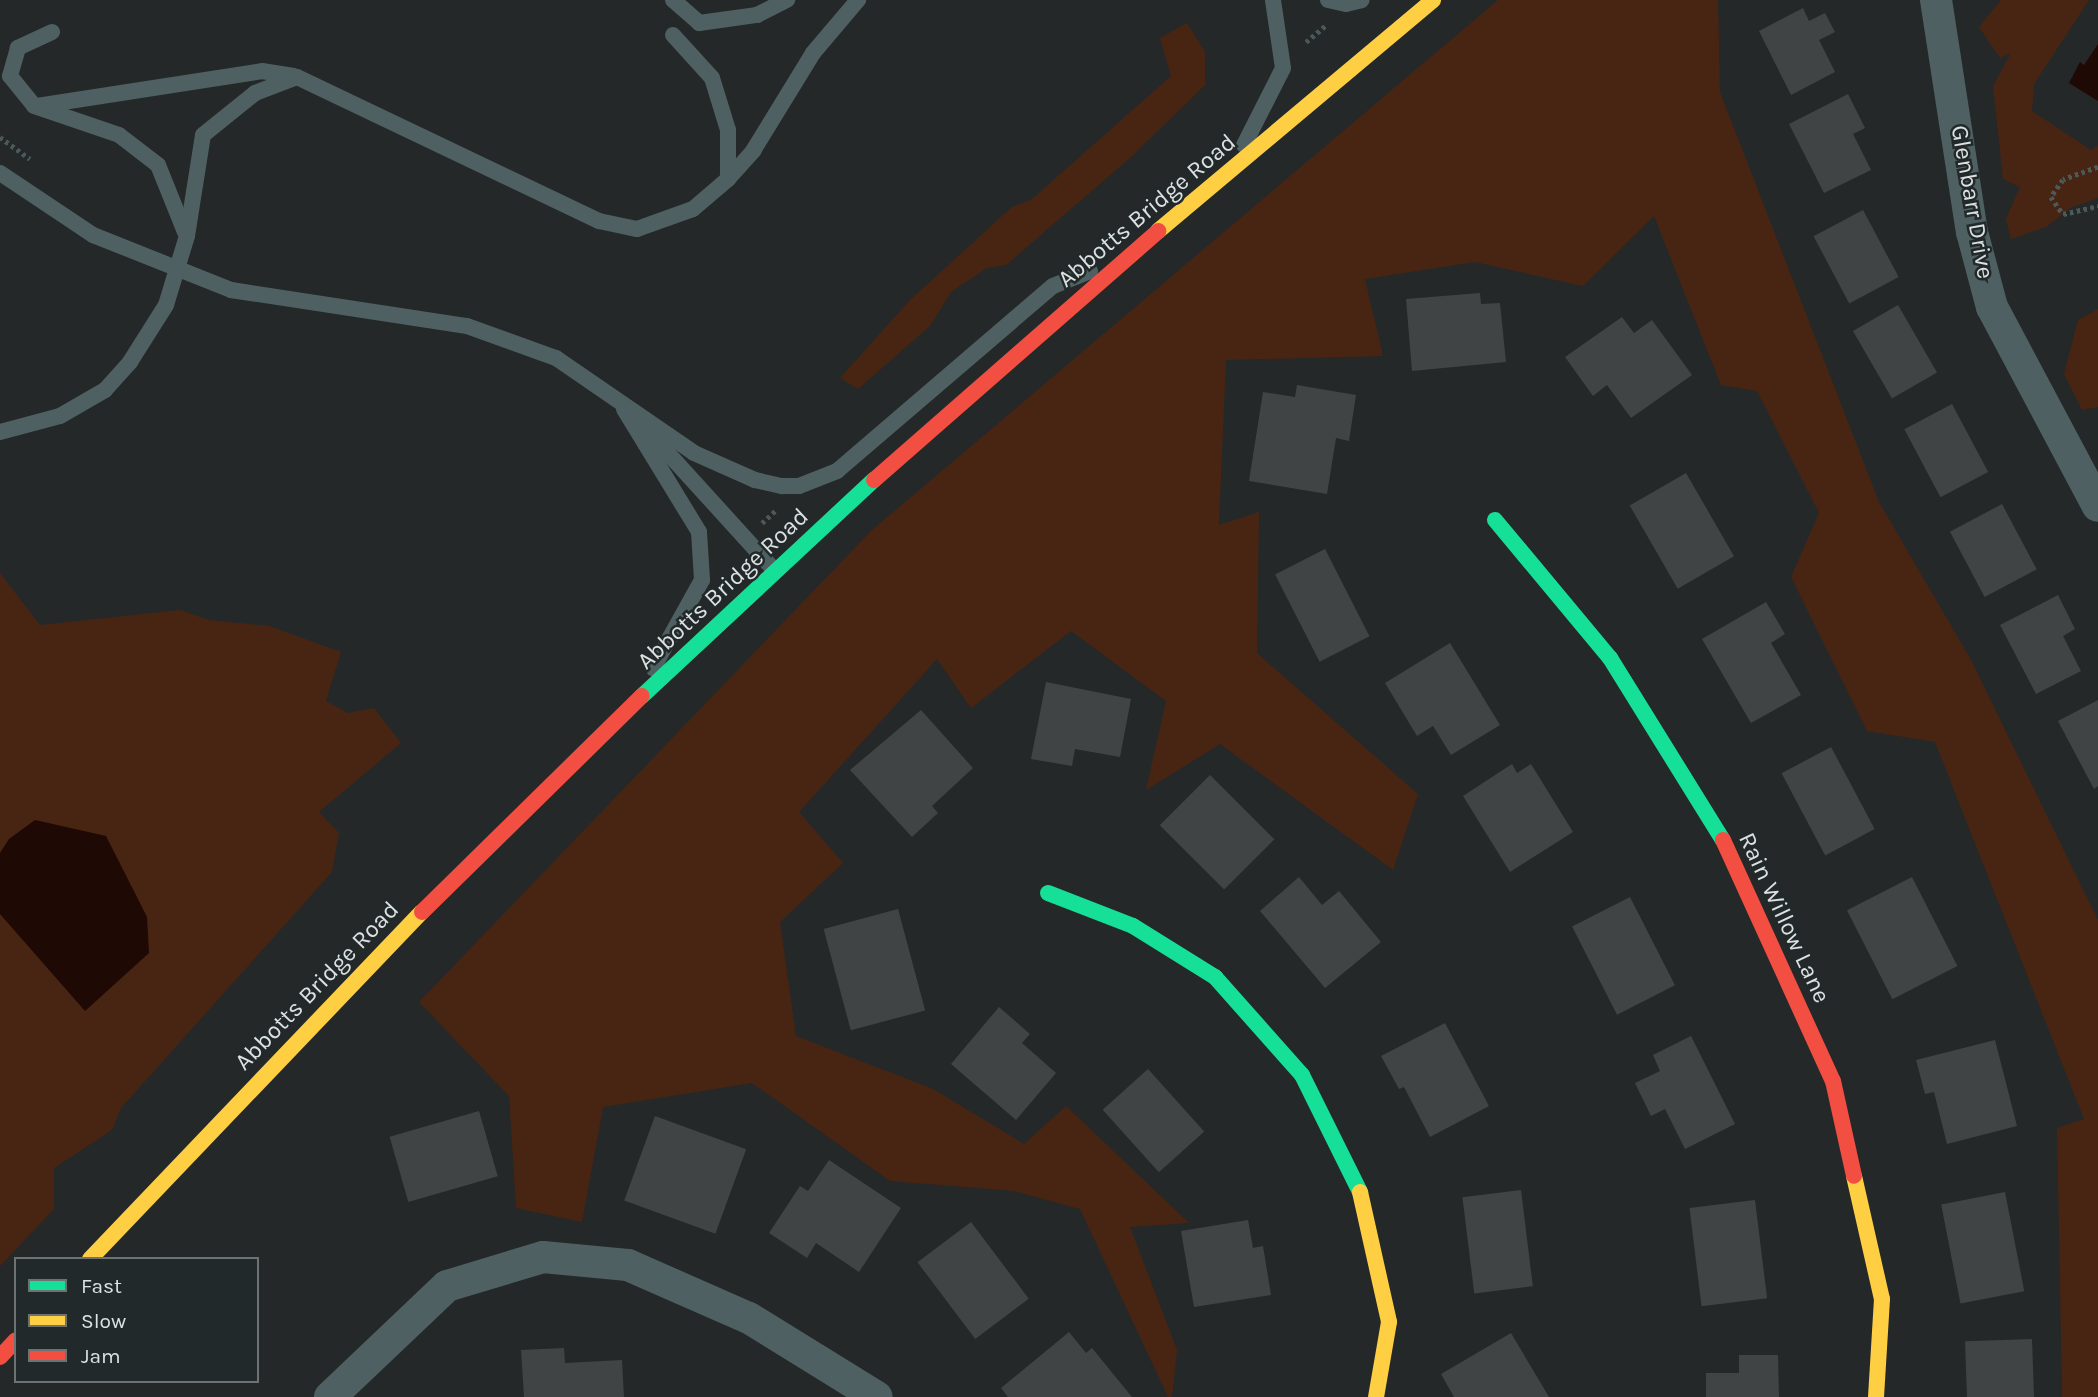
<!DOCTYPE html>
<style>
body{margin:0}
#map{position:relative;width:2098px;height:1397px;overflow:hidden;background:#242828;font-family:Karla,sans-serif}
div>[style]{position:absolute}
.green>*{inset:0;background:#482513}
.water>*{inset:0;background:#1e0904}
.building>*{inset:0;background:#414444;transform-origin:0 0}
.path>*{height:4.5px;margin-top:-2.25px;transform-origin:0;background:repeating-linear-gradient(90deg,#4c5959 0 3.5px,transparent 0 7px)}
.lane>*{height:16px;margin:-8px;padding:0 8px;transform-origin:8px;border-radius:8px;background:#4e6061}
.street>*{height:32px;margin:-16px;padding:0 16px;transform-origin:16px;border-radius:16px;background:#4e6061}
.fast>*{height:16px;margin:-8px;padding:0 8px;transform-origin:8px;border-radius:8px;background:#16e098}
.slow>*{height:16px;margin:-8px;padding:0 8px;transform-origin:8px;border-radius:8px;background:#ffcf43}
.jam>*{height:16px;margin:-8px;padding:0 8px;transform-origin:8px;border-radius:8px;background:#f24e42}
span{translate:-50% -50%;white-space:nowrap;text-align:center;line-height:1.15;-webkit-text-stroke:5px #22292a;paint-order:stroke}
.street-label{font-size:24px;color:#dde1e1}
.legend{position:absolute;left:14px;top:1257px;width:245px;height:126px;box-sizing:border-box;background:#22292a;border:2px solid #6d7373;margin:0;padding:9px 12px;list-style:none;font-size:21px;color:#dde1e1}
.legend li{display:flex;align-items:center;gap:14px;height:35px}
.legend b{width:35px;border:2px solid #6d7373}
</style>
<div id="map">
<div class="green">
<div style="clip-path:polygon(1498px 0,1718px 0,1720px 92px,1879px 502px,1971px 660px,2098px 920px,2098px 1397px,2062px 1397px,2057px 1128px,2084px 1119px,1935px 742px,1867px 731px,1791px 577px,1819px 513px,1757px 391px,1721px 385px,1654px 216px,1583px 286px,1475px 262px,1365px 279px,1383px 356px,1226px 360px,1219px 525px,1259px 512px,1257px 653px,1418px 794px,1393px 870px,1220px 744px,1146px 790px,1166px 701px,1071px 631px,971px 708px,937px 659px,799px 812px,843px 863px,780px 922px,796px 1036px,933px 1089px,1024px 1144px,1066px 1106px,1189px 1223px,1130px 1227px,1177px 1350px,1172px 1397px,1168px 1397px,1080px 1209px,1014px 1191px,890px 1181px,752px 1083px,603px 1107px,582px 1222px,516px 1208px,509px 1096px,419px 1002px,872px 530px)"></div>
<div style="clip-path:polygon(2001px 0,2089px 0,2034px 84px,2032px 111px,2091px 150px,2098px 146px,2098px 198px,2072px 207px,2046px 227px,2011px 239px,2006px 219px,2020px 187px,2003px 179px,1993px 86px,2011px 53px,2000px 58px,1979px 27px)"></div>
<div style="clip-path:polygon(1187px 23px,1205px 52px,1205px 85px,1130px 158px,1006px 265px,987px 268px,951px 292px,930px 326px,858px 389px,840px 378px,910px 300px,1012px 207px,1032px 199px,1171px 76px,1160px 38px)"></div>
<div style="clip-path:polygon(2098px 309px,2098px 407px,2082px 410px,2064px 374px,2078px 320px)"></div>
<div style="clip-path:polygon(0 573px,40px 625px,180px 610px,209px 620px,269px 626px,341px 652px,326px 701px,348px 713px,374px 708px,401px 743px,319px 812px,339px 833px,332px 872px,121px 1108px,112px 1130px,54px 1168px,54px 1209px,0 1266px)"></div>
</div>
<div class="water">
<div style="clip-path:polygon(2098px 44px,2098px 101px,2069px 83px,2080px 62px,2084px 65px)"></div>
<div style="clip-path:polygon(35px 820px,106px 836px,147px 917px,149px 953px,85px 1011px,0 914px,0 853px,9px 839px)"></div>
</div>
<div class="building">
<div style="clip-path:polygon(1803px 8px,1809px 21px,1825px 13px,1835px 32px,1819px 40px,1835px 72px,1791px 95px,1759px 31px)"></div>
<div style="clip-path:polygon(1848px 94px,1865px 128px,1853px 134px,1871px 170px,1824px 193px,1789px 124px)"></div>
<div style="left:1863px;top:210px;width:76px;height:56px;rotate:62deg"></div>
<div style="clip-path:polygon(1480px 293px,1481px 304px,1500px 303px,1506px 362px,1412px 371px,1406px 299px)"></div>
<div style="left:1898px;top:305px;width:78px;height:52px;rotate:60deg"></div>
<div style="clip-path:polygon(1622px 317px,1634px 333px,1652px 320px,1692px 375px,1631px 418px,1607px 385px,1593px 396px,1565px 357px)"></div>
<div style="clip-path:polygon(1297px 385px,1356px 395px,1349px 441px,1336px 438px,1327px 494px,1249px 481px,1263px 392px,1295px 397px)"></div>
<div style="left:1952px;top:404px;width:77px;height:54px;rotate:62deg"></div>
<div style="left:1686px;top:473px;width:96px;height:65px;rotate:60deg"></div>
<div style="left:2002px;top:504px;width:74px;height:59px;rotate:62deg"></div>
<div style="left:1325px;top:549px;width:98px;height:56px;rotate:63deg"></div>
<div style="clip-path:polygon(2058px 595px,2075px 629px,2063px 636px,2081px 671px,2036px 694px,2000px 625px)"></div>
<div style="clip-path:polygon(1766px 602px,1785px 634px,1771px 643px,1801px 695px,1751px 723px,1702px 639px)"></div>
<div style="clip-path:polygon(1450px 643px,1500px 725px,1451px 755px,1433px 726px,1417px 736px,1385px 683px)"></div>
<div style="clip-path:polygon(1046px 682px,1131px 699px,1120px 757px,1075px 749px,1072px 766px,1031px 759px)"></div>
<div style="clip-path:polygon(2098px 700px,2098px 786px,2094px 789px,2058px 721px)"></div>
<div style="clip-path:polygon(921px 710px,973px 768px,932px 806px,938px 813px,912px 837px,850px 770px)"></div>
<div style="left:1831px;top:747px;width:93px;height:56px;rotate:62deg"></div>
<div style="clip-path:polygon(1512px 764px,1517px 773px,1531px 764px,1573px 832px,1510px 872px,1463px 796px)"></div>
<div style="left:1210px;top:775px;width:91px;height:71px;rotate:45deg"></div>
<div style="clip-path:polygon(1299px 877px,1322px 905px,1339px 891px,1381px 942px,1325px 988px,1260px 911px)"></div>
<div style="left:1912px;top:877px;width:100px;height:73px;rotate:63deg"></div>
<div style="left:1630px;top:897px;width:99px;height:65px;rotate:63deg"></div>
<div style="left:898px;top:909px;width:105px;height:77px;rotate:75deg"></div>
<div style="clip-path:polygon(999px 1007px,1030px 1034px,1022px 1043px,1056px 1073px,1016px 1120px,951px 1064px)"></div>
<div style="clip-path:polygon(1445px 1023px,1489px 1106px,1430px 1137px,1404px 1087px,1399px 1089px,1381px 1056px)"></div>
<div style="clip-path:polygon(1691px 1036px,1735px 1124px,1685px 1149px,1665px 1109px,1651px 1116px,1635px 1083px,1660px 1071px,1653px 1055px)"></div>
<div style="clip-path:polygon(1995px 1040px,2017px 1126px,1947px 1144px,1934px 1092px,1925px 1094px,1916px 1060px)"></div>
<div style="left:1148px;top:1069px;width:84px;height:61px;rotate:48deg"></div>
<div style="left:479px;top:1111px;width:68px;height:93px;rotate:74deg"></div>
<div style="left:655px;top:1116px;width:97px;height:90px;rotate:20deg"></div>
<div style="clip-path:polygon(829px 1160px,901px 1208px,859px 1272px,816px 1243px,807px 1258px,769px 1233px,800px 1186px,808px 1191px)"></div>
<div style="left:1521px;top:1190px;width:97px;height:59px;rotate:83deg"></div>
<div style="left:2005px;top:1192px;width:101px;height:65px;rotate:79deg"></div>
<div style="left:1755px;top:1200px;width:99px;height:66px;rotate:83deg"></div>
<div style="clip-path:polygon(1248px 1220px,1253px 1248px,1263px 1246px,1271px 1295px,1194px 1307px,1181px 1231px)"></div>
<div style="left:971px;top:1222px;width:96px;height:67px;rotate:53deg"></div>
<div style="clip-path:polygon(1069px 1332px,1086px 1353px,1092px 1348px,1132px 1397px,1008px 1397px,1001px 1388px)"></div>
<div style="clip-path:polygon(1511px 1333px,1549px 1397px,1454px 1397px,1441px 1374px)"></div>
<div style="left:2032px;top:1339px;width:58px;height:67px;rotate:88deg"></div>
<div style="clip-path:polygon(564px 1348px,565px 1363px,622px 1360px,624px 1397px,524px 1397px,521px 1350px)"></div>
<div style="clip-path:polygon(1739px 1355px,1778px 1355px,1779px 1397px,1706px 1397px,1706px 1373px,1739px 1373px)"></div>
</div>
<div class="path">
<div style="left:1306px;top:42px;width:26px;rotate:-40deg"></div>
<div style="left:0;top:137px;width:37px;rotate:36deg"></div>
<div style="left:2098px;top:167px;width:37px;rotate:160deg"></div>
<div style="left:2063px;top:180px;width:21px;rotate:125deg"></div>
<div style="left:2051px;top:197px;width:21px;rotate:55deg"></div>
<div style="left:2063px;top:214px;width:36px;rotate:-13deg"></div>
<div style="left:762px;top:523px;width:19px;rotate:-43deg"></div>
</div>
<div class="lane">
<div style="left:673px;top:0;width:35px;rotate:41deg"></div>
<div style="left:699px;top:23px;width:59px;rotate:-7.9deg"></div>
<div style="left:757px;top:15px;width:34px;rotate:-27deg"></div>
<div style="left:1328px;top:0;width:18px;rotate:13deg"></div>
<div style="left:1346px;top:4px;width:16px;rotate:-14deg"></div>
<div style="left:52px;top:32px;width:38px;rotate:155deg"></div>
<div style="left:18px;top:48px;width:29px;rotate:106deg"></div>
<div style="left:10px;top:76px;width:38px;rotate:51deg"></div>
<div style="left:34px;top:106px;width:90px;rotate:18.8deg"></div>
<div style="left:119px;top:135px;width:49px;rotate:37.6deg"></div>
<div style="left:158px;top:165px;width:72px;rotate:68.1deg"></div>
<div style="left:673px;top:35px;width:58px;rotate:47.8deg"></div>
<div style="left:712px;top:78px;width:54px;rotate:72.9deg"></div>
<div style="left:728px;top:130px;width:49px;rotate:90deg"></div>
<div style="left:37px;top:106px;width:228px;rotate:-8.8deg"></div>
<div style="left:262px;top:71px;width:32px;rotate:9deg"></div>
<div style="left:1244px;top:145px;width:86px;rotate:-63.1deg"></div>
<div style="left:1283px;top:68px;width:69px;rotate:-98.4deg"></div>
<div style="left:0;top:173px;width:112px;rotate:33.7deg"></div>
<div style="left:93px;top:235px;width:149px;rotate:21.7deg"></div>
<div style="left:231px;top:290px;width:239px;rotate:8.7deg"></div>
<div style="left:467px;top:326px;width:95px;rotate:19.8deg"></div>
<div style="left:556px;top:358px;width:168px;rotate:34.5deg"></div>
<div style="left:694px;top:453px;width:67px;rotate:23.9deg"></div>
<div style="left:755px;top:480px;width:28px;rotate:13deg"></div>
<div style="left:782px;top:486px;width:17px"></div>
<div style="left:799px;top:486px;width:41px;rotate:-21.5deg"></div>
<div style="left:837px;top:471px;width:284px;rotate:-40.6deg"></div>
<div style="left:1053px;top:286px;width:40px;rotate:-22deg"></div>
<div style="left:624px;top:409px;width:144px;rotate:58.6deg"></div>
<div style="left:699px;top:532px;width:48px;rotate:86.4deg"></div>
<div style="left:702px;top:580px;width:101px;rotate:119.1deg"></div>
<div style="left:645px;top:428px;width:192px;rotate:47.7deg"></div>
<div style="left:0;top:432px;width:62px;rotate:-14.9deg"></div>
<div style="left:60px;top:416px;width:52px;rotate:-30deg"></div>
<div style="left:105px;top:390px;width:38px;rotate:-48deg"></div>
<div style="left:130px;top:362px;width:67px;rotate:-57.7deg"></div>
<div style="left:166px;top:305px;width:72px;rotate:-73.1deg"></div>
<div style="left:187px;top:236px;width:102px;rotate:-81deg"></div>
<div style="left:203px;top:135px;width:67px;rotate:-38.9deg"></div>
<div style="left:255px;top:93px;width:45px;rotate:-20.9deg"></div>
<div style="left:297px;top:77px;width:335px;rotate:25.5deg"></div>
<div style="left:599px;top:221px;width:39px;rotate:12deg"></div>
<div style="left:637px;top:229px;width:59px;rotate:-19.7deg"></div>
<div style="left:693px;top:209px;width:46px;rotate:-40.6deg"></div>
<div style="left:728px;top:179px;width:38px;rotate:-48deg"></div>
<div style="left:753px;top:151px;width:115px;rotate:-58.5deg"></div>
<div style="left:813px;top:53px;width:70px;rotate:-49.7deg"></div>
</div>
<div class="street">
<div style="left:1936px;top:0;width:235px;rotate:81.2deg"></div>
<div style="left:1972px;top:232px;width:78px;rotate:75.1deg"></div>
<div style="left:1992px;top:307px;width:225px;rotate:62deg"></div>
<div style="left:330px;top:1397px;width:161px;rotate:-43.5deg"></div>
<div style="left:447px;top:1286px;width:100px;rotate:-16.8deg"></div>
<div style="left:543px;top:1257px;width:85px;rotate:5.4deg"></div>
<div style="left:628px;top:1265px;width:132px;rotate:23.7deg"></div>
<div style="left:749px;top:1318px;width:150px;rotate:31.7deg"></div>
</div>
<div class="fast">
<div style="left:1495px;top:520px;width:180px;rotate:50.2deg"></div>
<div style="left:1610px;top:658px;width:214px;rotate:58.2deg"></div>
<div style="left:642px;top:696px;width:317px;rotate:-43deg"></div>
<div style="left:1048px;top:893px;width:91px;rotate:21.2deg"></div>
<div style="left:1133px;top:926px;width:97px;rotate:31.9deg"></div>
<div style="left:1215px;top:977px;width:131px;rotate:48.4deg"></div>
<div style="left:1302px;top:1075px;width:131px;rotate:63.6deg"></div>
</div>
<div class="slow">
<div style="left:1158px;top:231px;width:359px;rotate:-40deg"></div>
<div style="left:1854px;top:1176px;width:126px;rotate:77.2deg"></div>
<div style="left:1882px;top:1299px;width:98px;rotate:93.5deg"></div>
<div style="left:1360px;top:1192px;width:133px;rotate:77.4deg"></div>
<div style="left:1389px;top:1322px;width:76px;rotate:99.8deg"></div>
<div style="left:90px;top:1259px;width:480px;rotate:-46.3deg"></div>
</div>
<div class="jam">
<div style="left:874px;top:480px;width:378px;rotate:-41.2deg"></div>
<div style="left:1723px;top:840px;width:265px;rotate:65.5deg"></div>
<div style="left:1833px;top:1081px;width:97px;rotate:77.5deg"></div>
<div style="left:422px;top:912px;width:308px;rotate:-44.5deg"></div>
<div style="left:0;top:1357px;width:23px;rotate:-47deg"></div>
</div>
<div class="street-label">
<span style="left:1972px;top:202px;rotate:80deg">Glenbarr Drive</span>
<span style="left:1147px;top:211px;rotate:-40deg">Abbotts Bridge Road</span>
<span style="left:723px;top:589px;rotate:-43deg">Abbotts Bridge Road</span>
<span style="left:1784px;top:918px;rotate:65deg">Rain Willow Lane</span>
<span style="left:317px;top:986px;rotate:-46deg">Abbotts Bridge Road</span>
</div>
<ul class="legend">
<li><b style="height:9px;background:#16e098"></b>Fast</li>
<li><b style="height:9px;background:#ffcf43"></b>Slow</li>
<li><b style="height:9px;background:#f24e42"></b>Jam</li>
</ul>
</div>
